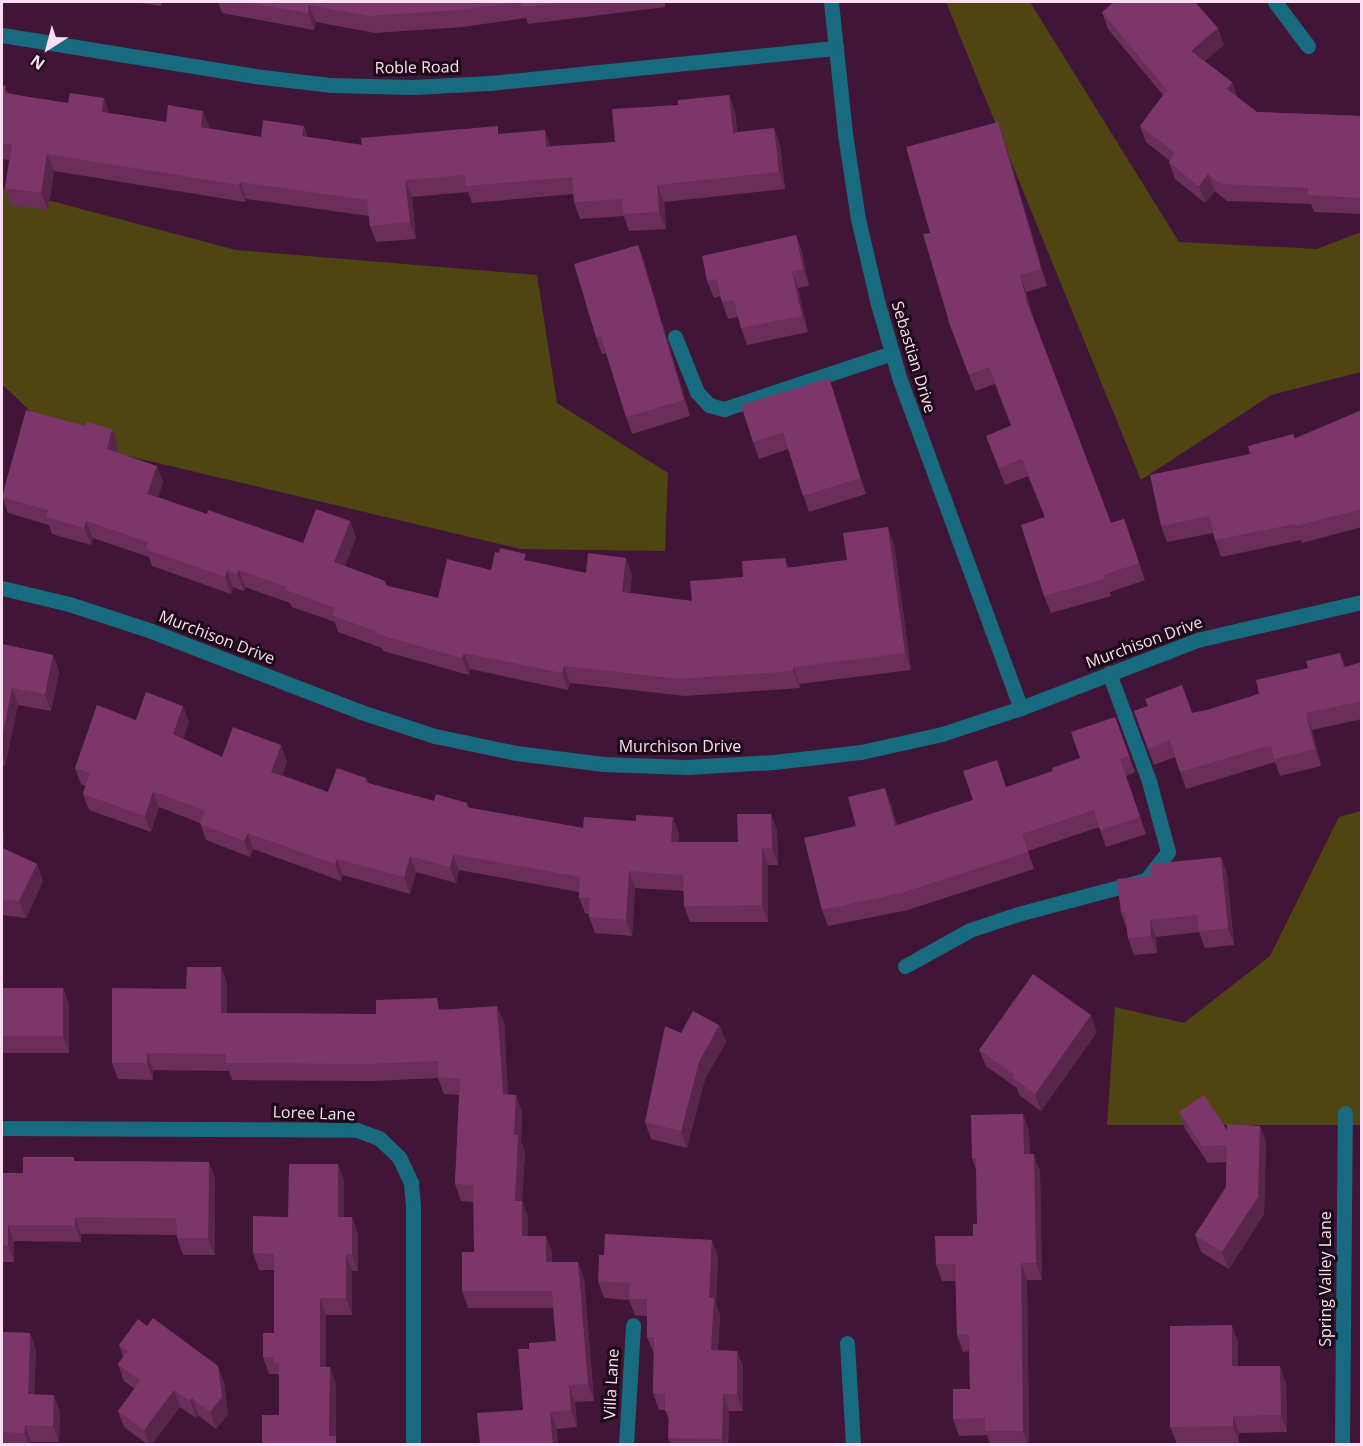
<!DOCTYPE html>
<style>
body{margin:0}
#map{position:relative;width:1363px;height:1446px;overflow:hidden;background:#411537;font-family:"Open Sans",sans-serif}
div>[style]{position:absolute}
.green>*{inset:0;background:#4f4513}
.minor>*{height:15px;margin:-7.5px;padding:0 7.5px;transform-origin:7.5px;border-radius:7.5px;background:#186a7e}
.wall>*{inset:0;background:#6b2e5b}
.shaded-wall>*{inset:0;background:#57264a}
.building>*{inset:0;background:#7c366a;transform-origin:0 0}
span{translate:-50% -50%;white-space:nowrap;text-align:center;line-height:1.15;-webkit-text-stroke:6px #1d0a18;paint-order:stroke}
.street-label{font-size:16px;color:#fbdef1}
.frame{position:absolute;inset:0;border:3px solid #fbdef1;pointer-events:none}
.north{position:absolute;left:18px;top:18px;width:60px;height:60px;-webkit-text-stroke:4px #1d0a18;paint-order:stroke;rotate:216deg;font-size:16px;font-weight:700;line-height:24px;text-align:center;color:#fbdef1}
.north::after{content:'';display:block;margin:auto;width:21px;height:27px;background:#fbdef1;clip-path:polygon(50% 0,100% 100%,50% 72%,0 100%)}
</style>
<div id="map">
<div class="green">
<div style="clip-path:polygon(946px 2px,1030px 2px,1179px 242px,1317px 249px,1361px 232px,1361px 372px,1271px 395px,1141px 480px)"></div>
<div style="clip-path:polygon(2px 188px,236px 250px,537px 275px,557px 403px,668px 473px,665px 551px,521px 549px,60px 440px,2px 384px)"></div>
<div style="clip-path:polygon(1361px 811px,1361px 1125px,1107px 1125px,1115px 1007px,1184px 1023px,1270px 956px,1339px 817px)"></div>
</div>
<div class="minor">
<div style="left:831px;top:2px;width:133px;rotate:83.9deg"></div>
<div style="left:845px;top:134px;width:86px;rotate:81.3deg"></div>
<div style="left:858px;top:219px;width:87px;rotate:76.8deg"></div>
<div style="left:878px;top:304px;width:79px;rotate:73.9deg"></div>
<div style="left:900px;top:380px;width:350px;rotate:69.8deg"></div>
<div style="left:1275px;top:2px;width:55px;rotate:53.1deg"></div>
<div style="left:2px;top:35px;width:255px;rotate:9.2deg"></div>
<div style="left:254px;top:76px;width:78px;rotate:6.7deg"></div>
<div style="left:331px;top:85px;width:82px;rotate:1.4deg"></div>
<div style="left:413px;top:87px;width:77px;rotate:-3deg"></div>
<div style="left:490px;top:83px;width:348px;rotate:-5.8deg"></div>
<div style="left:675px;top:337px;width:59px;rotate:68.2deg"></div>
<div style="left:697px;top:392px;width:18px;rotate:47deg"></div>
<div style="left:709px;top:405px;width:16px;rotate:15deg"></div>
<div style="left:724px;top:409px;width:177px;rotate:-18.4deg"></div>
<div style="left:2px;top:588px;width:69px;rotate:13.4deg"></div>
<div style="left:69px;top:604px;width:81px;rotate:18deg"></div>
<div style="left:146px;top:629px;width:230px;rotate:21.1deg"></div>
<div style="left:361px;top:712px;width:78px;rotate:18deg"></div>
<div style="left:435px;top:736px;width:83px;rotate:11.9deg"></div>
<div style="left:516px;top:753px;width:88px;rotate:7.2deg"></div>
<div style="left:603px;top:764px;width:84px;rotate:2deg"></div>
<div style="left:687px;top:767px;width:87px;rotate:-3.3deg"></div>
<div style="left:774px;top:762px;width:88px;rotate:-6.6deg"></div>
<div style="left:861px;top:752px;width:83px;rotate:-12.5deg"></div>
<div style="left:942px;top:734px;width:83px;rotate:-18.2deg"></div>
<div style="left:1021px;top:708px;width:189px;rotate:-21.1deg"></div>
<div style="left:1197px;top:640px;width:169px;rotate:-13deg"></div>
<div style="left:905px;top:966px;width:74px;rotate:-29deg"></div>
<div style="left:970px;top:930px;width:51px;rotate:-18.4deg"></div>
<div style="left:1018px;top:914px;width:132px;rotate:-14.9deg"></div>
<div style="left:1146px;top:880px;width:36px;rotate:-52deg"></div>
<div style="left:1168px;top:852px;width:73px;rotate:-105deg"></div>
<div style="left:1149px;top:781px;width:115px;rotate:-110.3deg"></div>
<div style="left:2px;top:1128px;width:355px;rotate:0.3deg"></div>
<div style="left:357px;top:1130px;width:23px;rotate:20deg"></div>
<div style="left:379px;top:1138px;width:28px;rotate:44deg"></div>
<div style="left:399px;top:1157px;width:29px;rotate:65deg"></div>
<div style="left:411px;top:1183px;width:24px;rotate:85deg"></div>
<div style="left:413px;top:1207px;width:237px;rotate:90deg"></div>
<div style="left:847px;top:1343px;width:101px;rotate:86.6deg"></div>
<div style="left:626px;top:1444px;width:119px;rotate:-86.6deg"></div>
<div style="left:1342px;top:1444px;width:331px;rotate:-89.5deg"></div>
</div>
<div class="wall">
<div style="clip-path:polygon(134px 2px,162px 2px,161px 6px)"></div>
<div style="clip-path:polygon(218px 2px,665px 2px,665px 7px,528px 24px,526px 18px,463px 27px,375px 33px,316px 22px,314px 30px,222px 13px)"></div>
<div style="clip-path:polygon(1102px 12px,1224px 45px,1204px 61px,1232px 82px,1237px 97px,1257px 112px,1362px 116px,1362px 214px,1314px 212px,1311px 204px,1227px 201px,1215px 191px,1205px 203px,1175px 179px,1169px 162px,1170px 161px,1146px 142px,1140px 126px,1163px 95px,1108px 29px)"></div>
<div style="clip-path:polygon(2px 85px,8px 93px,109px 113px,261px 137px,308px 137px,362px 145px,500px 134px,551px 146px,615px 142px,678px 105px,729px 95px,735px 112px,737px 132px,774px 128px,780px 145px,785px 189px,664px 202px,666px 229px,629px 231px,624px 216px,580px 219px,574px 202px,574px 194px,472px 203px,468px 192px,412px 197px,416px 239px,376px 242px,370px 226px,369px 216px,246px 199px,245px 202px,54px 171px,48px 210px,11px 205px,5px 188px,9px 160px,2px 159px)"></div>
<div style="clip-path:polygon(998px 122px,1004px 139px,1047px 286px,1026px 292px,1033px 317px,1111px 523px,1124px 519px,1145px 580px,1110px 592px,1111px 596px,1051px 613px,1044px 596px,1045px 517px,1028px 476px,1005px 485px,986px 436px,1011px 426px,995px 384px,975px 391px,950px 325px,930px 233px)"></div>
<div style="clip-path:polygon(796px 235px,802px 252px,809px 286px,798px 288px,808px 332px,747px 345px,741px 328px,738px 317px,728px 319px,720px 296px,714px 298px,707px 281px)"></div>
<div style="clip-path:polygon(638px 245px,644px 262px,690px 416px,632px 434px,626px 417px,606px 353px,602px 354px,596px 337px)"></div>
<div style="clip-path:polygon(829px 378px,866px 494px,809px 512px,788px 449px,759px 459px,753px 442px)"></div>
<div style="clip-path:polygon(1362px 410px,1362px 527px,1302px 543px,1301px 540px,1221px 557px,1213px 533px,1167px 542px,1161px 526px,1295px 438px)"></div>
<div style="clip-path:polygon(85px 426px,118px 446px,116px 452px,163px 482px,158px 497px,207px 514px,303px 543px,350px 521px,356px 538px,345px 566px,385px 581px,387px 586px,438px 598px,491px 570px,529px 561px,586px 573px,632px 575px,630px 593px,692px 601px,785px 558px,788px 568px,847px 560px,894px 544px,911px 670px,799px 684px,800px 688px,685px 696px,570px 683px,568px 690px,470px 669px,469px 675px,383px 651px,382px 648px,338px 632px,335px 622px,292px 607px,290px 603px,245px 587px,244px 591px,233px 587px,231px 594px,152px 566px,149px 557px,93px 538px,91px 545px,52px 534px,49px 525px,8px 513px,2px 496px)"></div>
<div style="clip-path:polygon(2px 644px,53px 655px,59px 672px,51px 711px,18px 705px,5px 766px,2px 765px)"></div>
<div style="clip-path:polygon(1340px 653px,1345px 667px,1362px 662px,1362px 719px,1312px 730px,1321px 766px,1280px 776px,1275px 762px,1186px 789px,1175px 757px,1154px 765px,1134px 711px,1148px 706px,1192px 713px,1207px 710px,1259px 694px,1308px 668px)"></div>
<div style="clip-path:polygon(1115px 717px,1135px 772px,1126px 776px,1146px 834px,1106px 847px,1099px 827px,1028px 851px,1034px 869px,908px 910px,828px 926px,822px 910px,856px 826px,891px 804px,897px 825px,973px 800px,1007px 787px,1053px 771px,1080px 758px)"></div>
<div style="clip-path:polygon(136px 720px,189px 722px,183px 739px,222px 757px,281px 745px,287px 762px,282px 775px,328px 792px,366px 778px,368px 783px,434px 801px,467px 803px,469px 808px,583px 828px,679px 834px,678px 842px,738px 842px,771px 814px,777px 830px,778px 865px,768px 865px,768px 922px,690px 922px,684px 906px,684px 891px,635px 888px,632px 936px,595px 933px,589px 917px,589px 914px,585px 913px,579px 897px,579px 892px,459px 870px,456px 883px,416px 872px,410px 894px,343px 875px,341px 881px,253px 849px,250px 857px,206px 840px,200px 823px,159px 807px,151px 832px,89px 810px,83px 794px,85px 786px,81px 784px,75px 768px)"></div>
<div style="clip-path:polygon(2px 827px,4px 833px,3px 848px,37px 864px,43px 881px,26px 918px,2px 915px)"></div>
<div style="clip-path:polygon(1221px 857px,1227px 874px,1234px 945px,1205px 948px,1199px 932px,1156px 937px,1157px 953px,1134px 955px,1128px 938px,1127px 929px,1121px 913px,1150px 876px)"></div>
<div style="clip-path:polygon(221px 967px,227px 984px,227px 1013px,376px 1014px,441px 1009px,504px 1022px,508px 1094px,522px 1112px,521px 1141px,525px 1152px,522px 1201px,528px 1217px,528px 1236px,546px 1236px,552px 1253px,552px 1262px,584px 1279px,594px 1401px,575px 1402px,577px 1427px,557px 1429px,523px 1410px,529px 1349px,556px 1341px,553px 1308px,468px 1308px,462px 1291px,474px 1252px,474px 1202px,461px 1201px,455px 1184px,459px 1095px,444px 1094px,438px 1078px,373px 1081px,232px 1080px,229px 1071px,153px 1070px,153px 1080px,118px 1079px,112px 1063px,186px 989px)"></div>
<div style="clip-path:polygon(2px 988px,63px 988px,69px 1005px,69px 1053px,2px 1053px)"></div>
<div style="clip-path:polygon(719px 1025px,726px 1042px,705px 1079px,687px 1148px,651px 1139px,645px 1122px,681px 1033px)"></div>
<div style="clip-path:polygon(1097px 1032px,1041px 1111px,1019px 1095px,1017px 1088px,986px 1066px,979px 1050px)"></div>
<div style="clip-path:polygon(1179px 1112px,1227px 1130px,1260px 1126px,1266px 1142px,1264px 1214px,1229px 1269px,1201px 1252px,1195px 1235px,1226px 1187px,1226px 1162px,1208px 1163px,1185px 1129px)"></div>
<div style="clip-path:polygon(1023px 1114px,1029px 1131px,1030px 1154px,1040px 1171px,1042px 1280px,1027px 1280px,1029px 1444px,990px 1444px,987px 1435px,959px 1436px,953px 1419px,970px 1389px,969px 1351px,963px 1352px,957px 1335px,956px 1281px,942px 1281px,936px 1264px,973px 1236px,977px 1224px,976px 1169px,972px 1158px)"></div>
<div style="clip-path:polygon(76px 1161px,209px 1162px,215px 1179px,215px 1255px,183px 1255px,177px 1238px,177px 1235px,81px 1234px,81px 1242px,14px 1241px,14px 1262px,2px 1262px,2px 1173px,23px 1173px)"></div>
<div style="clip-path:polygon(344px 1181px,344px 1217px,352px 1217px,358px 1234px,358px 1271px,352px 1271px,352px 1315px,326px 1315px,326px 1367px,336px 1384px,279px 1415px,279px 1376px,278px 1374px,269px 1374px,263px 1357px,274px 1333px,274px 1270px,259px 1270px,253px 1253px,288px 1217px)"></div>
<div style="clip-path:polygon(718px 1256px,716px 1304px,720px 1315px,718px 1350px,737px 1351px,743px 1367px,743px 1411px,729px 1411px,728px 1444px,671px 1444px,668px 1438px,669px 1421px,665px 1410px,659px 1410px,653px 1393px,654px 1354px,647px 1337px,647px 1316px,635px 1315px,629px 1300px,604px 1298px,598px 1281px)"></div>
<div style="clip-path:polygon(2px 1332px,30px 1333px,36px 1350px,34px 1394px,60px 1411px,59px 1442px,31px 1442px,31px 1444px,2px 1444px)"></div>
<div style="clip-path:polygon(1238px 1342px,1238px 1366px,1286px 1383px,1287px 1432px,1239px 1433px,1239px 1443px,1177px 1444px,1170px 1427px)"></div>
<div style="clip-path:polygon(119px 1345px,218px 1366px,224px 1383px,228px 1414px,216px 1429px,198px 1415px,196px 1418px,180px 1407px,152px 1444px,147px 1444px,124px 1427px,118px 1411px,135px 1389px,124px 1381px,118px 1364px,123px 1357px)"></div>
</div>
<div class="shaded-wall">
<div style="clip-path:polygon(309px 5px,316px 22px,314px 30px,308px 13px)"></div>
<div style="clip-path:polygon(1218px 28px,1224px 45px,1197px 68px,1191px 51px)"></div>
<div style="clip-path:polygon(1232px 82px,1238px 99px,1227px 89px)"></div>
<div style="clip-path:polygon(729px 95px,735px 112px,739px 150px,733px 133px)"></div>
<div style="clip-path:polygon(104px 98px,110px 115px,102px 112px)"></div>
<div style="clip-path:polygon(203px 111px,210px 128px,201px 127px)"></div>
<div style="clip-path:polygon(998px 122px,1004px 139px,1047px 286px,1041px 269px)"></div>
<div style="clip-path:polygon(304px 126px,310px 143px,302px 136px)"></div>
<div style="clip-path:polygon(774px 128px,780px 145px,785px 189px,779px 172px)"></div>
<div style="clip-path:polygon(545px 130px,551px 147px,546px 147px)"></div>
<div style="clip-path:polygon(47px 154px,54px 171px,48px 210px,41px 193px)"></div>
<div style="clip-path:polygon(1208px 174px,1215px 191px,1205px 203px,1199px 186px)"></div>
<div style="clip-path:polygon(405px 180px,412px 197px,416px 239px,410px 222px)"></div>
<div style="clip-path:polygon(240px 182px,246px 199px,245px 202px,239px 185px)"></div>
<div style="clip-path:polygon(657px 185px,664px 202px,666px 229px,659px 212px)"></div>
<div style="clip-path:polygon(796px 235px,802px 252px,809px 286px,803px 269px)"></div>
<div style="clip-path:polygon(638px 245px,644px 262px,690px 416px,684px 400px)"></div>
<div style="clip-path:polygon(792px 272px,798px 288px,808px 332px,802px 316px)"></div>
<div style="clip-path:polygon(1020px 275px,1026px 292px,1034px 320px,1027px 303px)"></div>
<div style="clip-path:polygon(829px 378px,835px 395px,866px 494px,860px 478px)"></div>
<div style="clip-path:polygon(112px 429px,118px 446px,113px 465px,107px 449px)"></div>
<div style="clip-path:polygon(157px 466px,163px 482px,154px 511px,147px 494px)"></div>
<div style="clip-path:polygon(86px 521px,93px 538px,91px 545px,84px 528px)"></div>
<div style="clip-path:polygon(350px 521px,356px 538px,340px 579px,334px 562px)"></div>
<div style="clip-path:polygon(888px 527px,894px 544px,911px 670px,905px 653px)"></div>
<div style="clip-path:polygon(626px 558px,632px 575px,628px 609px,622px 592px)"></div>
<div style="clip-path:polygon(227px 570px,233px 587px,231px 594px,225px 577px)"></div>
<div style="clip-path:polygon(239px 570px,245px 587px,244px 591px,237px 574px)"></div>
<div style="clip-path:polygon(464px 653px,470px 669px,469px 675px,462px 658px)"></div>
<div style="clip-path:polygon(53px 655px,59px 672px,51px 711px,45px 694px)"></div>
<div style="clip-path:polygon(564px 666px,570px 683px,568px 690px,562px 673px)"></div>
<div style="clip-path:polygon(793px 667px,799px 684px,800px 688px,793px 671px)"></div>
<div style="clip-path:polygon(12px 688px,18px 705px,5px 766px,2px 756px,2px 737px)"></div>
<div style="clip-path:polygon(183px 706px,189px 722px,179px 750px,173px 734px)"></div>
<div style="clip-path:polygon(1306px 713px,1312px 730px,1321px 766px,1315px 749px)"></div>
<div style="clip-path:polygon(281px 745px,287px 762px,277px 788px,271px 772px)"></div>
<div style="clip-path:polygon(885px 788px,891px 804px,901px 843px,895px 826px)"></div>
<div style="clip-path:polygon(153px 791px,159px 807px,151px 832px,145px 816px)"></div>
<div style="clip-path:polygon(771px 814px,777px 830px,778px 865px,772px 848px)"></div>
<div style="clip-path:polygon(673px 817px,679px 834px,677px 859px,671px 842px)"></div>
<div style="clip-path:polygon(2px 827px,4px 833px,2px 862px)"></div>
<div style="clip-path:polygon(248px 833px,253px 849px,250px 857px,244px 841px)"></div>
<div style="clip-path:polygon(762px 848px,768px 865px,768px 922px,762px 905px)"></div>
<div style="clip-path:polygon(453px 854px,459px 870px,456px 883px,450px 867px)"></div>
<div style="clip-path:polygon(410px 856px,416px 872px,410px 894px,404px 877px)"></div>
<div style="clip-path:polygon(1221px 857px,1227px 874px,1234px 945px,1228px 928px)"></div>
<div style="clip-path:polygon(337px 859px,343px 875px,341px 881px,335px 864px)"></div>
<div style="clip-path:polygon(37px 864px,43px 881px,26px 918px,19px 901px)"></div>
<div style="clip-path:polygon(629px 871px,635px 888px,632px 936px,626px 920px)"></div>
<div style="clip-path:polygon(1150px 920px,1156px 937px,1157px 953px,1151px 936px)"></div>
<div style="clip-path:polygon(221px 967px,227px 984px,227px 1030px,221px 1013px)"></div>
<div style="clip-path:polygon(63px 988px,69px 1005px,69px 1053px,63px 1036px)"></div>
<div style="clip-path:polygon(497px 1006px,504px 1022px,509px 1111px,503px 1094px)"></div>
<div style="clip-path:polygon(1091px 1015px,1097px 1032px,1041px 1111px,1035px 1094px)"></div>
<div style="clip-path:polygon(719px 1025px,726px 1042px,705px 1079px,687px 1148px,681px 1131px,699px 1062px)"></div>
<div style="clip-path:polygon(147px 1053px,153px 1070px,153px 1080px,147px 1063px)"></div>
<div style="clip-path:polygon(516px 1095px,522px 1112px,521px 1141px,525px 1152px,522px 1201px,528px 1217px,528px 1253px,522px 1236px,515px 1201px,514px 1135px)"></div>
<div style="clip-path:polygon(1023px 1114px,1029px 1131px,1030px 1171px,1024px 1154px)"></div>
<div style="clip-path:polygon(1260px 1126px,1266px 1142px,1264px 1214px,1229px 1269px,1222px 1252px)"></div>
<div style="clip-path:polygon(1034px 1154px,1040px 1171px,1042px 1280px,1036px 1263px)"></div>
<div style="clip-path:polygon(209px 1162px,215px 1179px,215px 1255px,208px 1238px)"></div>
<div style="clip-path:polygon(338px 1164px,344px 1181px,344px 1234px,338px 1217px)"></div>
<div style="clip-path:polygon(75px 1217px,81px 1234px,81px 1242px,75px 1225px)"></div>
<div style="clip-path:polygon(352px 1217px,358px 1234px,358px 1271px,352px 1254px)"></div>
<div style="clip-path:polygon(8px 1225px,14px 1241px,14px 1262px,8px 1245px)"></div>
<div style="clip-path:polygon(546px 1236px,552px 1253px,552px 1279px,546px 1262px)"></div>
<div style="clip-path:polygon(712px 1240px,718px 1256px,716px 1304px,720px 1315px,717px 1367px,711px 1350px,709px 1298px)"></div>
<div style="clip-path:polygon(346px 1254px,352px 1271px,352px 1315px,346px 1298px)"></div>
<div style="clip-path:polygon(578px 1262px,584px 1279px,594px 1401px,588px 1384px)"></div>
<div style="clip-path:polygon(1021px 1263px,1027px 1280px,1029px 1444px,1028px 1444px,1023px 1431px)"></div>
<div style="clip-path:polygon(320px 1298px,326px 1315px,326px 1384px,320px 1367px)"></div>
<div style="clip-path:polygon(1232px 1325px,1238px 1342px,1238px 1383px,1232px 1366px)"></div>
<div style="clip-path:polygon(30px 1333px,36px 1350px,34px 1411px,28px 1394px)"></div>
<div style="clip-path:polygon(737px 1351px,743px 1367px,743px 1411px,737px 1394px)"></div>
<div style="clip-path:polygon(218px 1366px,224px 1383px,228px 1414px,216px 1429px,210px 1412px)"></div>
<div style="clip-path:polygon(1280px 1366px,1286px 1383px,1287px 1432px,1281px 1415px)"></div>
<div style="clip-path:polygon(330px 1367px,336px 1384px,336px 1444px,329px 1436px)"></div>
<div style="clip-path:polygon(569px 1385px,575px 1402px,577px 1427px,571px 1410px)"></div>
<div style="clip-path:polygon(174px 1390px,180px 1407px,152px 1444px,149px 1444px,144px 1430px)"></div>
<div style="clip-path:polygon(723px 1394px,729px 1411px,728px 1444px,724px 1444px,722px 1439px)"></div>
<div style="clip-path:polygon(54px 1395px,60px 1411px,59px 1442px,53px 1426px)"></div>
<div style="clip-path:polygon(192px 1398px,198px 1415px,196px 1418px,190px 1401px)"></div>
<div style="clip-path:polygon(550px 1412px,557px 1429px,558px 1444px,553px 1444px)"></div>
<div style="clip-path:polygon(1233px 1416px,1239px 1433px,1239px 1443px,1233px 1426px)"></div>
<div style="clip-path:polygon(25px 1425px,31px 1442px,31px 1444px,29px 1444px,24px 1433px)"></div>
</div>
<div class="building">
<div style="clip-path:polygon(245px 2px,520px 2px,457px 10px,369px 16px,309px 5px,308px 13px)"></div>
<div style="clip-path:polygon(521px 2px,569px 2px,522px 7px)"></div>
<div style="clip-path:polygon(1114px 2px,1195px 2px,1218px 28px,1191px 51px,1232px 82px,1227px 89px,1257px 112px,1362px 116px,1361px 198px,1308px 195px,1308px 188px,1221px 184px,1208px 174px,1199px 186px,1169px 162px,1175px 153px,1140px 126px,1167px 90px,1102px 12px)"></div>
<div style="clip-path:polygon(2px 85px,6px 86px,4px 93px,68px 103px,70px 93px,104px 98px,102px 112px,166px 122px,168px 105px,203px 111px,201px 127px,261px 137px,263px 120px,304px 126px,302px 136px,362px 145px,361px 138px,498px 126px,498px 134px,545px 130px,546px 147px,615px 142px,612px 109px,678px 105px,678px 100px,729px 95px,733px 133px,774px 128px,779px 172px,657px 185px,659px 212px,623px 214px,622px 199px,574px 202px,572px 177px,466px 186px,465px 175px,405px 180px,410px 222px,370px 226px,367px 200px,240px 182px,239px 185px,47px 154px,41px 193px,5px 188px,12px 145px,2px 143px)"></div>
<div style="clip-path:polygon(998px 122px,1041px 269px,1020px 275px,1027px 303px,1111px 523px,1124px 519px,1139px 563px,1103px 575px,1105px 579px,1044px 596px,1021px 525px,1045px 517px,1022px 459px,999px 468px,986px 436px,1012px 425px,989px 367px,969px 375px,950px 325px,923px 234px,930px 233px,906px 147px)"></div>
<div style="clip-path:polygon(796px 235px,803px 269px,792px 272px,802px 316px,741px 328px,734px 300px,722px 302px,717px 279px,707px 281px,702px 256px)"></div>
<div style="clip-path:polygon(638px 245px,684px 400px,626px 417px,601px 336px,596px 337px,574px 264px)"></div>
<div style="clip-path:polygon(829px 378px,860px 478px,803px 496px,783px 432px,753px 442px,741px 405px)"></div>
<div style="clip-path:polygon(26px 410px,85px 426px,87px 422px,112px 429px,107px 449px,157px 466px,147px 494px,207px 514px,208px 510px,303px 543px,316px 509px,350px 521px,334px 562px,385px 581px,384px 585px,438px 598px,447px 559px,491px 570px,495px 552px,499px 553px,500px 548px,526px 554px,524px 560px,586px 573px,588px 553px,626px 558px,622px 592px,692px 601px,690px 581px,743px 577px,742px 561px,785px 558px,786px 568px,847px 560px,843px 533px,888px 527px,905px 653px,793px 667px,793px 671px,679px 679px,564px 666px,562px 673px,464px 653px,462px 658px,377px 634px,377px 632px,332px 615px,335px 608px,286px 590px,287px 587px,239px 570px,237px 574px,227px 570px,225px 577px,146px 549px,148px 542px,86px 521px,84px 528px,46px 517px,48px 510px,2px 497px)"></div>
<div style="clip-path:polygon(1362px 410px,1362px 509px,1296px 526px,1295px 524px,1215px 540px,1209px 516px,1161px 526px,1150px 475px,1250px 454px,1248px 446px,1293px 434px,1295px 439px)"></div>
<div style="clip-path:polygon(2px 644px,53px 655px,45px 694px,12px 688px,2px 737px)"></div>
<div style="clip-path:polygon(1340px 653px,1343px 668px,1362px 662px,1362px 701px,1306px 713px,1315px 749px,1274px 759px,1271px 745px,1180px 772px,1170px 740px,1148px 749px,1134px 711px,1148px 706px,1145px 699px,1182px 685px,1192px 713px,1207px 710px,1259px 694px,1256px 680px,1308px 668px,1306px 661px)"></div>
<div style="clip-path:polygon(146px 692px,183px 706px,173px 734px,222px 757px,233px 727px,281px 745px,271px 772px,328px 792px,337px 768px,366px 778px,364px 782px,434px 801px,436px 794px,467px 803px,466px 807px,583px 828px,584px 817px,636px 821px,636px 815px,673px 817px,671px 842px,738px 842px,737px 814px,771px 814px,772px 848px,762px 848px,762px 905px,684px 906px,683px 875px,629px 871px,626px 920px,589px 917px,590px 898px,579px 897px,580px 877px,453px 854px,450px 867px,410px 856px,404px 877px,337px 859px,335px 864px,248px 833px,244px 841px,200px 824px,205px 811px,153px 791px,145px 816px,83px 794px,90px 773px,75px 768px,97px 705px,136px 720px)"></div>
<div style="clip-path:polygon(1115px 717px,1129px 756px,1120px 759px,1140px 817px,1100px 830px,1094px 810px,1022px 834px,1028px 852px,901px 893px,822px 910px,804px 838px,856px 826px,848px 797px,885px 788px,895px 826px,973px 800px,963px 771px,997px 760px,1006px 787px,1053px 771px,1052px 768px,1080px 758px,1071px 732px)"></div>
<div style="clip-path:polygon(2px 848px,37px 864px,19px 901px,2px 899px)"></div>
<div style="clip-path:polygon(1221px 857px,1228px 928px,1199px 931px,1197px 915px,1150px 920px,1151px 936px,1128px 938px,1125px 912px,1121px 913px,1117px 879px,1150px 876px,1151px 864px)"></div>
<div style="clip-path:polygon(187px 967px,221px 967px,221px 1013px,376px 1014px,376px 1000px,437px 998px,439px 1010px,497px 1006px,503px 1094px,516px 1095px,514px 1135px,518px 1135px,515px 1201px,522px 1201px,522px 1236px,546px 1236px,546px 1262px,578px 1262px,588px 1384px,569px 1385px,571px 1410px,550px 1412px,553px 1444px,480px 1444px,477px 1413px,523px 1410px,518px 1349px,529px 1349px,529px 1343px,556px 1341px,552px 1291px,462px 1291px,462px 1252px,474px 1252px,473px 1185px,455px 1184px,460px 1079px,438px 1077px,439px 1061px,367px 1064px,226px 1063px,226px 1054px,147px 1053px,147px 1063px,112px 1063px,112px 988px,186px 989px)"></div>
<div style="clip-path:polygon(1033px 974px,1091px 1015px,1035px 1094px,1013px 1078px,1015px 1075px,979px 1050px)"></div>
<div style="left:2px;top:988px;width:61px;height:48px"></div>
<div style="clip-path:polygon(693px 1011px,719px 1025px,699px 1062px,681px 1131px,645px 1122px,665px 1026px,681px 1033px)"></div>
<div style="clip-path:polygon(1204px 1095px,1227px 1130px,1227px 1124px,1260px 1126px,1258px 1197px,1222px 1252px,1195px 1235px,1226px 1187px,1227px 1145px,1202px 1146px,1179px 1112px)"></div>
<div style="clip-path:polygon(1023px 1114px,1024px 1154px,1034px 1154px,1036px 1263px,1021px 1263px,1023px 1431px,985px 1431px,985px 1418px,953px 1419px,953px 1389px,970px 1389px,969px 1334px,957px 1335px,955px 1264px,936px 1264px,935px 1236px,973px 1236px,973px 1224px,977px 1224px,976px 1158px,972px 1158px,971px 1115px)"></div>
<div style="clip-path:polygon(23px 1157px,74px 1157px,74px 1161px,209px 1162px,208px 1238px,177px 1238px,176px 1218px,75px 1217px,75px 1225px,8px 1225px,8px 1245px,2px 1245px,2px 1173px,23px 1173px)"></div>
<div style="clip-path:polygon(289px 1164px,338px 1164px,338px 1217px,352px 1217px,352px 1254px,346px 1254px,346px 1298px,320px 1298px,320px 1367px,330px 1367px,329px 1436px,336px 1436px,336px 1444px,262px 1444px,262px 1415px,279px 1415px,279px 1363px,274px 1363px,274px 1357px,263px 1357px,263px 1333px,274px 1333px,274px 1254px,253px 1253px,253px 1216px,288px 1217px)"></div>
<div style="clip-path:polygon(605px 1234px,712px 1240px,709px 1298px,714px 1298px,711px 1350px,737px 1351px,737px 1394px,723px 1394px,722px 1439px,668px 1438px,669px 1411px,665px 1411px,665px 1394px,653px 1393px,654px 1337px,647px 1337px,647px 1299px,629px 1299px,630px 1283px,598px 1281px,599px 1255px,604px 1255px)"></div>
<div style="clip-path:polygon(153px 1318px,218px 1366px,222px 1397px,210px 1412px,192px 1398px,190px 1401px,174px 1390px,144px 1430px,118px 1411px,140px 1381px,118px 1364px,128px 1351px,119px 1345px,138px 1319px,147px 1326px)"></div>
<div style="clip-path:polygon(1232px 1325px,1232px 1366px,1280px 1366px,1281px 1415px,1233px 1416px,1233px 1426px,1170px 1427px,1170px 1326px)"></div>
<div style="clip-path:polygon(2px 1332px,30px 1333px,28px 1394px,54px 1395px,53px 1426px,25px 1425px,24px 1433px,2px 1432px)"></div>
</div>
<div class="street-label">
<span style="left:417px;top:67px;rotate:-1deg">Roble Road</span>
<span style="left:914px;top:357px;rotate:73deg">Sebastian Drive</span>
<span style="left:217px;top:637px;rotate:21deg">Murchison Drive</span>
<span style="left:1144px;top:642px;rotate:-20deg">Murchison Drive</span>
<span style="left:680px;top:746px">Murchison Drive</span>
<span style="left:314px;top:1113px;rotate:2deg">Loree Lane</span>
<span style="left:1325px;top:1279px;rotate:-90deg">Spring Valley Lane</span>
<span style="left:611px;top:1384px;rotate:-87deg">Villa Lane</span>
</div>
<div class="frame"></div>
<div class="north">N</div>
</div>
